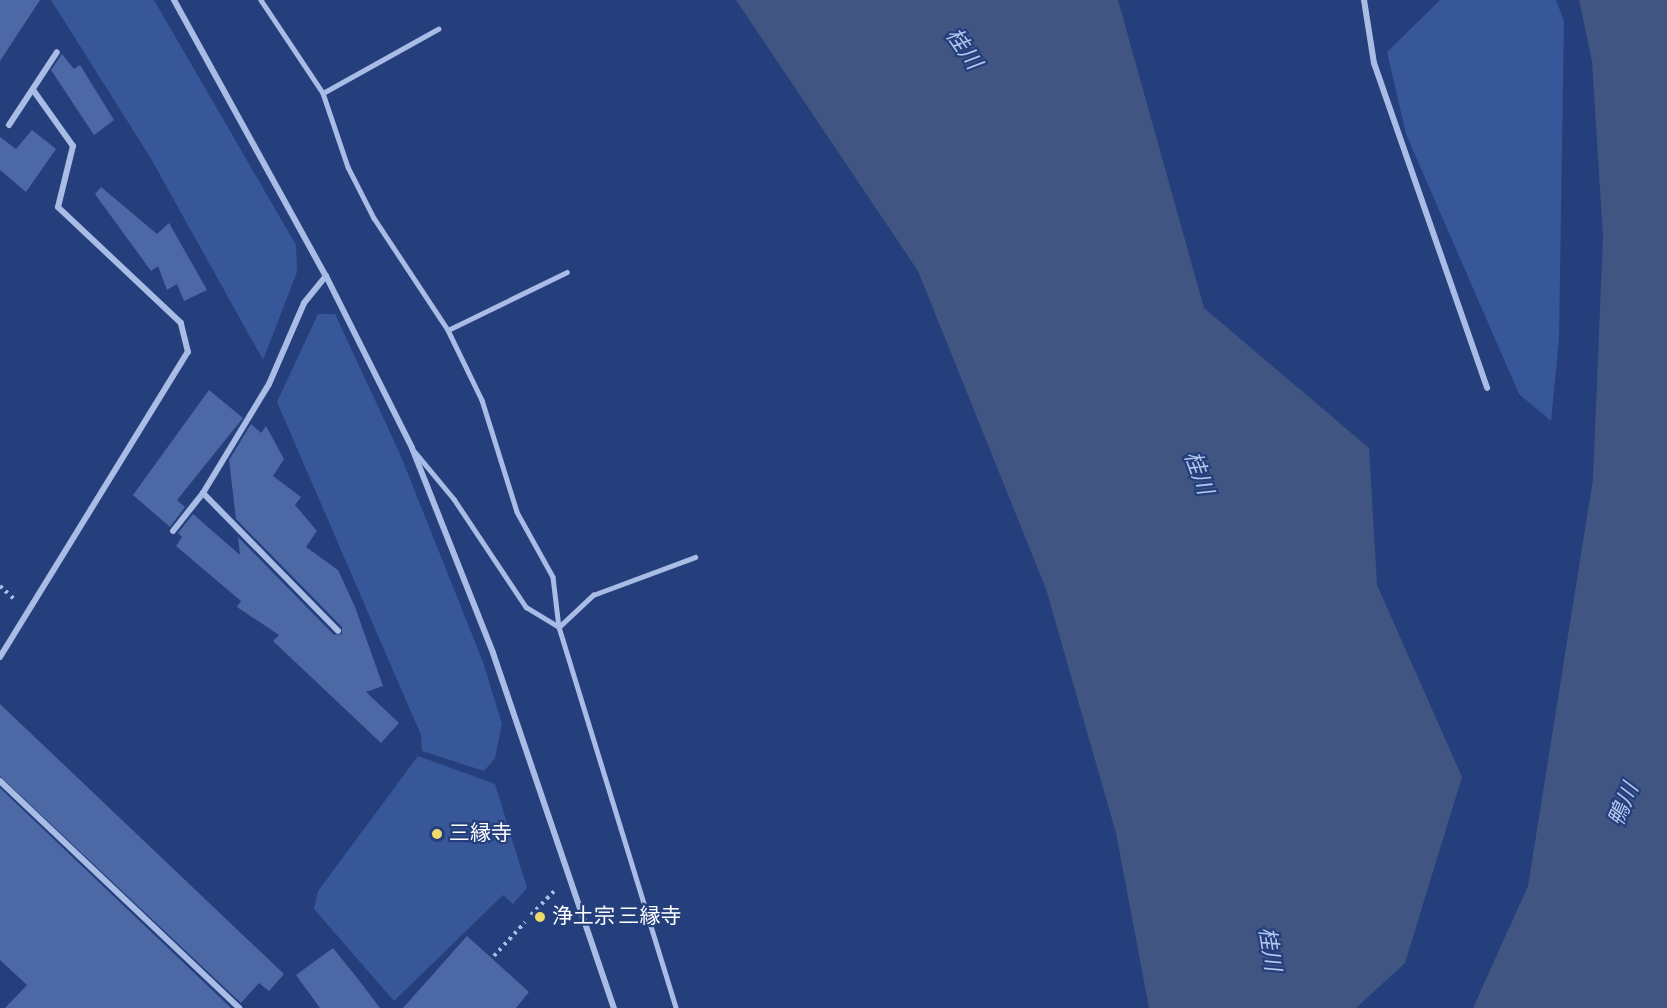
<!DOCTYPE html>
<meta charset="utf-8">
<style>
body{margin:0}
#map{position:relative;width:1667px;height:1008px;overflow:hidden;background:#243f7c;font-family:"Alegreya Sans","Noto Sans JP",sans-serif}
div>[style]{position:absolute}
.green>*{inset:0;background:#375799}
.water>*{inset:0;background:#415582}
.building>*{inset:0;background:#4c69a5}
.path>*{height:4px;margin-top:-2px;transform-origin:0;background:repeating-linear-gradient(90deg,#a8bce5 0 3px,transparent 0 7.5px)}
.lane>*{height:4.5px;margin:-2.25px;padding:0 2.25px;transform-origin:2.25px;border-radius:2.25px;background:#a8bce5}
.street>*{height:6px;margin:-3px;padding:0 3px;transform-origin:3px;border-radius:3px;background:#a8bce5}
.dots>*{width:16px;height:16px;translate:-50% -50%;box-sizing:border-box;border:3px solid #243f7c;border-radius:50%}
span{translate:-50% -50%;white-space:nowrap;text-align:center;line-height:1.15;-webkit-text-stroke:4.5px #243f7c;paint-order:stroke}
.poi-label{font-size:21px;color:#fff}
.left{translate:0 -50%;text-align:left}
.water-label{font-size:22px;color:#b3c6ed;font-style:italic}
</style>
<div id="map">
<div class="green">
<div style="clip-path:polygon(51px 0,154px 0,296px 245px,297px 272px,263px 360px,150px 157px)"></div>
<div style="clip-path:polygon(1440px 0,1556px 0,1564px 21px,1559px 339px,1551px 421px,1519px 394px,1406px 134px,1387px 52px)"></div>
<div style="clip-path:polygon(318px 314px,335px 314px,400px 454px,483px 662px,502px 724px,495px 758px,484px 771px,422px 751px,421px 735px,277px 402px)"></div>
<div style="clip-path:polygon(418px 756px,495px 784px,527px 888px,513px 904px,503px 895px,394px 1001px,314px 909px,318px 891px)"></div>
</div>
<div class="water">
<div style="clip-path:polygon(736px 0,1118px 0,1204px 308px,1369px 448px,1377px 585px,1462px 777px,1405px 963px,1356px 1008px,1149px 1008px,1116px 833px,1046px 589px,918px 271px)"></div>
<div style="clip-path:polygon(1579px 0,1667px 0,1667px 1008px,1473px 1008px,1528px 886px,1593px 479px,1603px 237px,1592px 61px)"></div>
</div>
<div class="building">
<div style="clip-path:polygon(0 0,40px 0,0 61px)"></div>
<div style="clip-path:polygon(62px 54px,74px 69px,80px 65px,114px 120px,94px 135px,51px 70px)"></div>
<div style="clip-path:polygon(32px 130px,56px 149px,26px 192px,0 170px,0 137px,16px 149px)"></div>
<div style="clip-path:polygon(101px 187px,157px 234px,169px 223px,207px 290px,184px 301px,177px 284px,167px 290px,158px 266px,151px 271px,95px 194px)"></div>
<div style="clip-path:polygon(209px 390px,243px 418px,177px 500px,185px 507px,170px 527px,133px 495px)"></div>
<div style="clip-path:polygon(251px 424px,261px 433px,266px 426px,284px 459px,273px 476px,301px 497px,295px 505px,317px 531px,306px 547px,338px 570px,355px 607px,383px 686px,366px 692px,399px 723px,381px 743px,273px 641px,279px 635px,237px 607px,241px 601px,176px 546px,182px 537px,178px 533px,193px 514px,240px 555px,238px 537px,334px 635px,342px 634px,342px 627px,236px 519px,229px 460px)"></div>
<div style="clip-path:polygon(0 704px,284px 974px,269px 991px,259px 983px,241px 1003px,0 776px)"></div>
<div style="clip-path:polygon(0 788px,231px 1008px,5px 1008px,27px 985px,0 960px)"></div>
<div style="clip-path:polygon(467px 936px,529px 992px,516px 1008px,403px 1008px)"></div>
<div style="clip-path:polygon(333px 948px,358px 979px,380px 1008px,320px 1008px,296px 975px)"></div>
</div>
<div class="path">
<div style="left:0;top:586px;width:21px;rotate:43deg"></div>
<div style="left:531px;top:915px;width:35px;rotate:-46deg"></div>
<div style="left:494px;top:956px;width:46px;rotate:-47.6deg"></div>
</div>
<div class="lane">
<div style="left:261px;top:0;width:112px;rotate:56.3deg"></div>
<div style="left:323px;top:93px;width:78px;rotate:71.3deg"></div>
<div style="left:348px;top:167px;width:57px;rotate:63deg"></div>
<div style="left:374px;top:218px;width:134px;rotate:56.5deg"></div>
<div style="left:448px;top:330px;width:78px;rotate:64.1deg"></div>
<div style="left:482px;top:400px;width:117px;rotate:72.6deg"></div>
<div style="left:517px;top:512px;width:74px;rotate:61deg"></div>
<div style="left:553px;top:577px;width:50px;rotate:83.2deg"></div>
<div style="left:559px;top:627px;width:399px;rotate:72.9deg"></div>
<div style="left:323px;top:93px;width:132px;rotate:-29.1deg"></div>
<div style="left:448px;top:330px;width:132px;rotate:-26deg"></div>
<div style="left:415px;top:452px;width:61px;rotate:50.3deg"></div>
<div style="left:454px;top:499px;width:130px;rotate:56.3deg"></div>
<div style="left:526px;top:607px;width:39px;rotate:31deg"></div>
<div style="left:559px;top:627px;width:47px;rotate:-43.3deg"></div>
<div style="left:593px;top:595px;width:109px;rotate:-20.4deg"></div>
</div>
<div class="street">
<div style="left:174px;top:0;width:315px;rotate:61.2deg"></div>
<div style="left:326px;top:276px;width:192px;rotate:63.4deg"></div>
<div style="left:412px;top:448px;width:220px;rotate:68.4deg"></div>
<div style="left:493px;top:653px;width:375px;rotate:71.2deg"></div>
<div style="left:1364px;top:0;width:64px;rotate:81deg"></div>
<div style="left:1374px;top:63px;width:344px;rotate:70.8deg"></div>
<div style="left:9px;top:125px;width:87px;rotate:-56.7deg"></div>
<div style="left:203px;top:493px;width:193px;rotate:45.6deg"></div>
<div style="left:173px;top:531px;width:48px;rotate:-51.7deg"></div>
<div style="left:203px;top:493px;width:127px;rotate:-58.8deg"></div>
<div style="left:269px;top:384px;width:88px;rotate:-66.6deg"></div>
<div style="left:304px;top:303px;width:35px;rotate:-51deg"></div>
<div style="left:0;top:657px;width:358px;rotate:-58.4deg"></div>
<div style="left:188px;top:352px;width:30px;rotate:-104deg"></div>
<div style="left:181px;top:323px;width:169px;rotate:-136.7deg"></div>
<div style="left:58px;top:207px;width:63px;rotate:-76.2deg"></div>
<div style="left:73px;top:146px;width:69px;rotate:-125.5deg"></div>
<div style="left:0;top:781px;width:330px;rotate:43.5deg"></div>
</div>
<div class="dots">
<div style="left:437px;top:834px;background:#efda6c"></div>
<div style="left:540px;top:917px;background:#efda6c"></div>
</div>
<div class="poi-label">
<span class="left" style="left:449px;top:834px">三縁寺</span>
<span class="left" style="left:552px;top:917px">浄土宗 三縁寺</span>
</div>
<div class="water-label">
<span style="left:963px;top:49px;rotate:55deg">桂川</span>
<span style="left:1198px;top:473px;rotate:70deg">桂川</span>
<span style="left:1624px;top:805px;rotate:-67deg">鴨川</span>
<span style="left:1269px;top:949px;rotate:81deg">桂川</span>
</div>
</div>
